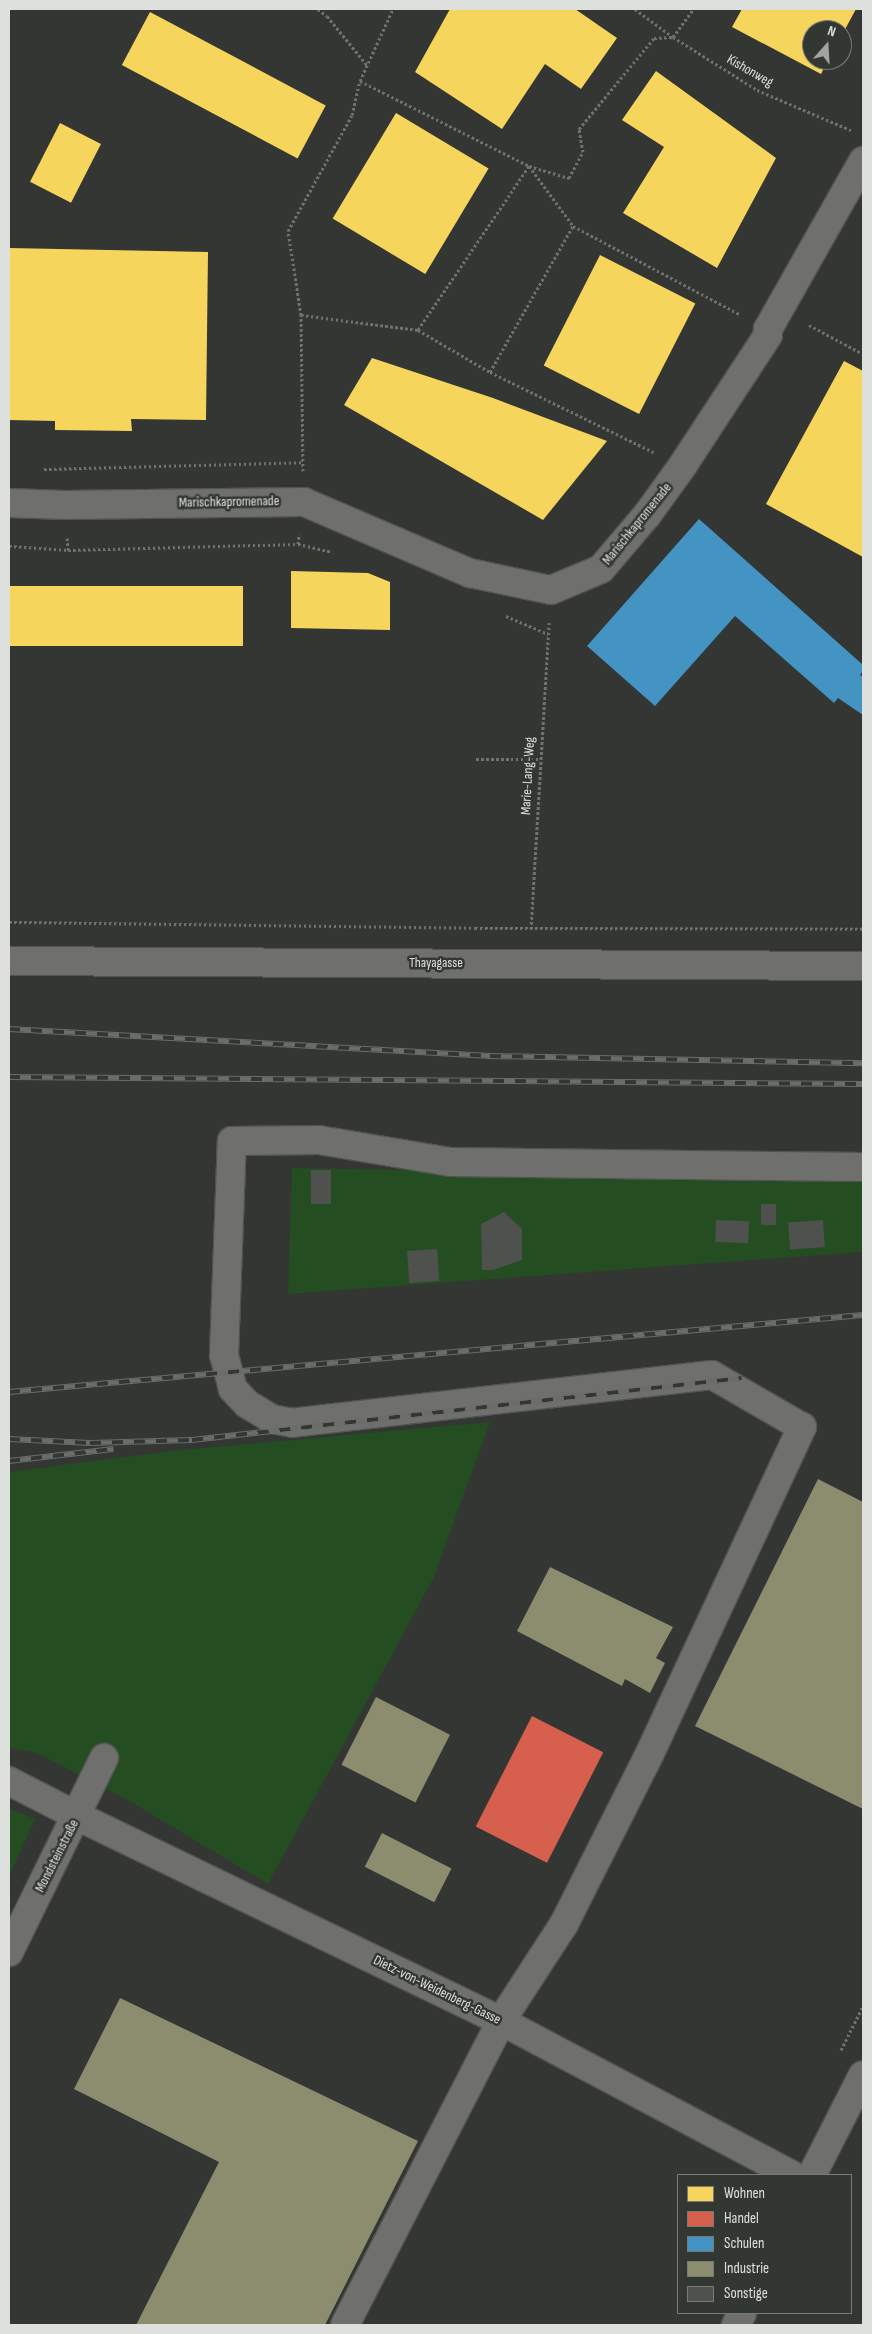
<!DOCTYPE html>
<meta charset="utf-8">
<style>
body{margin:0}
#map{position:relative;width:872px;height:2334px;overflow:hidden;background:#343633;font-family:"Sofia Sans Condensed",sans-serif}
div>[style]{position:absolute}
.green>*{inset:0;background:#244d22}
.homes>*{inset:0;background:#f6d55c;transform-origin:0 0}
.shops>*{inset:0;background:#d6604d;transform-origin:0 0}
.schools>*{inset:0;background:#4393c3}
.industry>*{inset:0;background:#8c8c6e;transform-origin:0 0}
.building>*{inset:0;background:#4f514e;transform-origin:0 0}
.path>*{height:3px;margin-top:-1.5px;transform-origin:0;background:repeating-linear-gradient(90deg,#70726f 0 2.5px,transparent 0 5px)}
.roads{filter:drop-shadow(1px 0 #525452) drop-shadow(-1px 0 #525452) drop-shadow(0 1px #525452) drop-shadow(0 -1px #525452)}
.minor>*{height:28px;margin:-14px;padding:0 14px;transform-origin:14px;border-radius:14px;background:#6f706e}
.rail>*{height:5.5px;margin-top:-2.75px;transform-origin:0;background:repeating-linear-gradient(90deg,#333732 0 11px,#6b6d6b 0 22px);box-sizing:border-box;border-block:1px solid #6b6d6b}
span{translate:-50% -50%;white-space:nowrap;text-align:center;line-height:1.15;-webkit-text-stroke:5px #333732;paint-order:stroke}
.street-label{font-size:14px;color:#dde0dd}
.frame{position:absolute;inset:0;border:10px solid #dde0dd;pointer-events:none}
.legend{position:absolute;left:677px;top:2174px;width:175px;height:140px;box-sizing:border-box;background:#333732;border:1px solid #777b76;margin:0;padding:6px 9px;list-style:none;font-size:15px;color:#dde0dd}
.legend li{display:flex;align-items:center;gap:10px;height:25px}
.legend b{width:25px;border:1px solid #777b76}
.north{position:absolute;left:802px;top:20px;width:50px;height:50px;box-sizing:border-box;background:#333732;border:1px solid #777b76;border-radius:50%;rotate:19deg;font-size:14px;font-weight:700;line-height:20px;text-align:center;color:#dde0dd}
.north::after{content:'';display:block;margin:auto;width:18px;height:22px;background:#a2a4a2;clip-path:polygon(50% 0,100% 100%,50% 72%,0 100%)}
</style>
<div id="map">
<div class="green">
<div style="clip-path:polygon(292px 1168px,863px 1178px,863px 1252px,288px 1294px)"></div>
<div style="clip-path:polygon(490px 1422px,434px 1577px,268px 1884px,126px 1799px,37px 1753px,9px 1748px,9px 1472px,170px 1451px)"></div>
<div style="clip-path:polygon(9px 1808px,35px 1819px,9px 1877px)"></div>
</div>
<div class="homes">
<div style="clip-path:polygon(450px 9px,575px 9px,617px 38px,581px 89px,545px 64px,502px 129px,415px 72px)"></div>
<div style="clip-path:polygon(742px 9px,856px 9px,842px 35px,842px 30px,812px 30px,812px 60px,828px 60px,821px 74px,732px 27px)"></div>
<div style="left:150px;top:12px;width:199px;height:60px;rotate:28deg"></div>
<div style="clip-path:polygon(656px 71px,776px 158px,717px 268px,623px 213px,664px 147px,622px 120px)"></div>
<div style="left:396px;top:113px;width:108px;height:123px;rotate:31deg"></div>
<div style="left:60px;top:123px;width:46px;height:66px;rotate:27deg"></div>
<div style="clip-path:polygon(9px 248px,208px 252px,206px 420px,131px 419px,132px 431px,55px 430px,55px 421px,9px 420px)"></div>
<div style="left:600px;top:255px;width:107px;height:124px;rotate:27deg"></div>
<div style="clip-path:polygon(372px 358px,493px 398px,607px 441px,543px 520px,344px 405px)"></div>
<div style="clip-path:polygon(844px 361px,863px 371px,863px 557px,766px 504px)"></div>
<div style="clip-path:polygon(291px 571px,368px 573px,390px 582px,390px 630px,291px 628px)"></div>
<div style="left:9px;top:586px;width:234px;height:60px"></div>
</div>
<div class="shops">
<div style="left:532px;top:1716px;width:80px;height:124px;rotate:27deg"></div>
</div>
<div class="schools">
<div style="clip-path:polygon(699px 519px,863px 665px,863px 671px,860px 675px,863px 677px,863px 715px,838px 698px,834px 703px,735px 616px,655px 706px,587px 646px)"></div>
</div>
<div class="industry">
<div style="clip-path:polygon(818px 1479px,863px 1502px,863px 1809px,695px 1726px)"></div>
<div style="clip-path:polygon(550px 1567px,673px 1627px,656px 1658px,665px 1663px,650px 1693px,625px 1679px,622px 1686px,517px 1631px)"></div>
<div style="left:376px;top:1697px;width:83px;height:76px;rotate:27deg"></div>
<div style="left:382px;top:1833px;width:78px;height:38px;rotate:27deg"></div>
<div style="clip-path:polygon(120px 1998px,418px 2141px,325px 2325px,136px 2325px,219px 2162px,74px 2089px)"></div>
</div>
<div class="building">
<div style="left:311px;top:1170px;width:20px;height:34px"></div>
<div style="left:761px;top:1204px;width:15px;height:21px"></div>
<div style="clip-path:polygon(504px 1212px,522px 1229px,522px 1260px,493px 1270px,482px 1270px,481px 1224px)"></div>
<div style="left:716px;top:1220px;width:33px;height:22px;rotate:2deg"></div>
<div style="left:823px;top:1220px;width:27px;height:35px;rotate:86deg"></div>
<div style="left:437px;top:1249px;width:32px;height:30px;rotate:86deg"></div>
</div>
<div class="path">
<div style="left:318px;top:9px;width:11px;rotate:38deg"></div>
<div style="left:327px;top:16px;width:63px;rotate:50.8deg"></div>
<div style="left:635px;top:9px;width:47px;rotate:36.4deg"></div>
<div style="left:673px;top:37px;width:99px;rotate:32.2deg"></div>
<div style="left:757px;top:90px;width:102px;rotate:23.1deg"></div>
<div style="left:360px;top:81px;width:189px;rotate:26.7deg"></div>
<div style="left:529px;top:166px;width:198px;rotate:124.1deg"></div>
<div style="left:418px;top:330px;width:83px;rotate:30.3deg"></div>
<div style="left:490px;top:372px;width:182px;rotate:26.1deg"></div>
<div style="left:529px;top:166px;width:74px;rotate:53.7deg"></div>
<div style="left:573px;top:226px;width:188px;rotate:27.9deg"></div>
<div style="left:529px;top:166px;width:42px;rotate:16.7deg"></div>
<div style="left:569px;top:178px;width:30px;rotate:-62deg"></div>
<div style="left:583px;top:152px;width:23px;rotate:-100deg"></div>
<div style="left:579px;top:129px;width:118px;rotate:-50.5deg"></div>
<div style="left:654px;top:38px;width:19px;rotate:-3deg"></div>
<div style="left:673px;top:37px;width:34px;rotate:-54deg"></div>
<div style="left:301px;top:315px;width:118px;rotate:7.3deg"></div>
<div style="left:809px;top:325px;width:61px;rotate:28.2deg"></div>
<div style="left:490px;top:372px;width:168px;rotate:-60.4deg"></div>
<div style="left:44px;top:469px;width:259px;rotate:-1.5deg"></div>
<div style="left:303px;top:471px;width:156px;rotate:-90.7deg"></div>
<div style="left:301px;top:315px;width:85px;rotate:-98.8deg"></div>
<div style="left:288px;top:231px;width:132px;rotate:-61.1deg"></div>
<div style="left:352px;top:115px;width:35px;rotate:-77deg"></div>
<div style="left:360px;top:81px;width:79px;rotate:-65.4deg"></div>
<div style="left:67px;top:538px;width:12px;rotate:85deg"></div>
<div style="left:298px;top:544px;width:10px;rotate:-84deg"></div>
<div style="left:9px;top:546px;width:59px;rotate:3.9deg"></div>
<div style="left:68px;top:550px;width:230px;rotate:-1.5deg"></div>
<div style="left:298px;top:544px;width:35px;rotate:13deg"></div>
<div style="left:506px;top:616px;width:46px;rotate:23.2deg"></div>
<div style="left:476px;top:759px;width:65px"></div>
<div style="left:9px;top:922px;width:466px;rotate:0.7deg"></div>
<div style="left:475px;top:928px;width:388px;rotate:0.1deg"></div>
<div style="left:531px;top:929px;width:307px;rotate:-86.6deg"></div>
<div style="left:841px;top:2050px;width:49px;rotate:-63.4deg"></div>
</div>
<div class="roads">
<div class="minor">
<div style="left:9px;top:503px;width:56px;rotate:2deg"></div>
<div style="left:65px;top:505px;width:239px;rotate:-0.7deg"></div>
<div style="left:304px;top:502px;width:181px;rotate:23.2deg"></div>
<div style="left:470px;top:573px;width:83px;rotate:11.9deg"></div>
<div style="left:551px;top:590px;width:54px;rotate:-22.8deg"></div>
<div style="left:601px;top:569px;width:71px;rotate:-49.6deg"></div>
<div style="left:647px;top:515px;width:62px;rotate:-54.2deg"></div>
<div style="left:683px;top:465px;width:155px;rotate:-56.8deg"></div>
<div style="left:768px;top:335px;width:6px;rotate:-90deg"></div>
<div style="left:768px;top:329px;width:193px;rotate:-60.5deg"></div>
<div style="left:9px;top:961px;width:854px;rotate:0.34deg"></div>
<div style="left:9px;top:1781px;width:76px;rotate:27.2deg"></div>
<div style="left:77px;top:1816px;width:471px;rotate:25.8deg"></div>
<div style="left:501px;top:2021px;width:329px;rotate:27.9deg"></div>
<div style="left:9px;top:1952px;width:216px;rotate:-63.9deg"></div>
<div style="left:812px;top:2175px;width:112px;rotate:-63deg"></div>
<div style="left:345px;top:2325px;width:342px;rotate:-62.8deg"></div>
<div style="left:501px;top:2021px;width:116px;rotate:-57deg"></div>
<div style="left:564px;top:1924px;width:191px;rotate:-63.3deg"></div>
<div style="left:650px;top:1753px;width:360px;rotate:-65deg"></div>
<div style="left:802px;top:1427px;width:104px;rotate:-150deg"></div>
<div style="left:712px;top:1375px;width:422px;rotate:173.5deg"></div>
<div style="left:293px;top:1423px;width:21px;rotate:-169deg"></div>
<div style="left:272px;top:1419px;width:29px;rotate:-149deg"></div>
<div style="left:247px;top:1404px;width:21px;rotate:-133deg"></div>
<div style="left:233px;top:1389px;width:35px;rotate:-105deg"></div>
<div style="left:224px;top:1355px;width:214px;rotate:-87.9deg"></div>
<div style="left:232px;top:1141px;width:87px;rotate:-0.7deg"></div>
<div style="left:319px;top:1140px;width:133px;rotate:9.5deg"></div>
<div style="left:450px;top:1162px;width:413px;rotate:0.7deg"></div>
<div style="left:736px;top:2325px;width:13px;rotate:-63deg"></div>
</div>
</div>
<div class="rail">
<div style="left:9px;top:1029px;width:482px;rotate:3.2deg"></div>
<div style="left:490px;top:1056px;width:373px;rotate:1.1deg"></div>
<div style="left:9px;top:1077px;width:854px;rotate:0.47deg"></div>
<div style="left:9px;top:1392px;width:857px;rotate:-5.15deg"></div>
<div style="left:9px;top:1439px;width:81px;rotate:2.8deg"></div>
<div style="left:90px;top:1443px;width:102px;rotate:-1.7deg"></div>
<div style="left:192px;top:1440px;width:553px;rotate:-6.43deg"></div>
<div style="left:9px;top:1461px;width:105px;rotate:-6.6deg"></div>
</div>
<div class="street-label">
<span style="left:750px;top:71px;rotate:30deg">Kishonweg</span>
<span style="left:229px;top:502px;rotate:-1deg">Marischkapromenade</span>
<span style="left:637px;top:524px;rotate:-51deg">Marischkapromenade</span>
<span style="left:528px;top:776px;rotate:-87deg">Marie-Lang-Weg</span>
<span style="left:436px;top:963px">Thayagasse</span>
<span style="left:57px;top:1856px;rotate:-63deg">Mondsteinstraße</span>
<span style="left:437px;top:1990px;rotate:26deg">Dietz-von-Weidenberg-Gasse</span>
</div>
<div class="frame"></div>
<ul class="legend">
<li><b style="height:14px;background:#f6d55c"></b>Wohnen</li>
<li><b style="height:14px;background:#d6604d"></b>Handel</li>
<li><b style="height:14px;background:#4393c3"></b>Schulen</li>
<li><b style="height:14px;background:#8c8c6e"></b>Industrie</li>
<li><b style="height:14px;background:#4f514e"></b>Sonstige</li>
</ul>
<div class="north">N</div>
</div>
